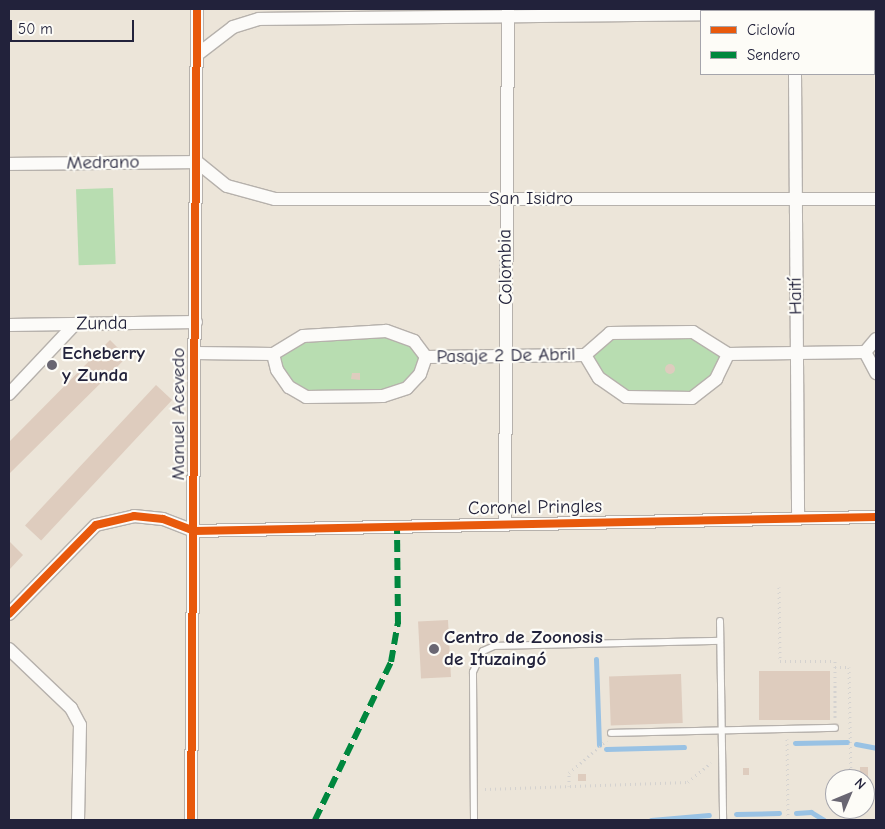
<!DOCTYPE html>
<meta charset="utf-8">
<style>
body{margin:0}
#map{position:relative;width:885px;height:829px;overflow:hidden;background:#ece5d9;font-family:"Comic Neue",sans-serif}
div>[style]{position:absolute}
.green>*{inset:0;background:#b8ddb1;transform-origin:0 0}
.stream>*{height:5px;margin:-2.5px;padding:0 2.5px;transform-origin:2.5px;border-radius:2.5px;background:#99c2e4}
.building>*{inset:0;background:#deccbe;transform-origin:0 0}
.round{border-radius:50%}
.path>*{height:3px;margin-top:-1.5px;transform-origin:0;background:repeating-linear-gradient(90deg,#d4d2d0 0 1px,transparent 0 5px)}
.roads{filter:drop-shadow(1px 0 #b6b1ac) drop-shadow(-1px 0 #b6b1ac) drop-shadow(0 1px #b6b1ac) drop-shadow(0 -1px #b6b1ac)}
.lane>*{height:6px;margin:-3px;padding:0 3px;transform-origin:3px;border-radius:3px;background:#fcfbf9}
.street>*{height:12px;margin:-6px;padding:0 6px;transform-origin:6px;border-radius:6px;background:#fcfbf9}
.quiet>*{height:6px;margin-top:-3px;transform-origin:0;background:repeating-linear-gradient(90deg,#00873e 0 12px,transparent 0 18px)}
.cycleway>*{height:8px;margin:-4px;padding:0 4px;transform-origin:4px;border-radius:4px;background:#e8590c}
.dots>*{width:14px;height:14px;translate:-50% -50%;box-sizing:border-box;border:2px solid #fdfcf7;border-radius:50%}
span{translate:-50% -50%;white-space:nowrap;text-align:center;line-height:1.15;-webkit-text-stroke:4.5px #fdfcf7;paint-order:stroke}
.street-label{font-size:19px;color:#22223b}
.poi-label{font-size:19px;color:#22223b;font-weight:700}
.left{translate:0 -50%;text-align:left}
.frame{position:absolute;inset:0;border:10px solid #22223b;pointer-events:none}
.legend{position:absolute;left:700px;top:10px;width:175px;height:65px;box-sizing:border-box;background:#fdfcf7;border:1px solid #a5a5ac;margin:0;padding:6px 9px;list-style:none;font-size:15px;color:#22223b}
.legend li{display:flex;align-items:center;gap:10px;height:25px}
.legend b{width:25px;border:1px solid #a5a5ac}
.north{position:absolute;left:825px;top:769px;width:50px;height:50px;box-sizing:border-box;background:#fdfcf7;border:1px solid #a5a5ac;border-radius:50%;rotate:45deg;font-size:14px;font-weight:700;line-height:20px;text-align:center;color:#22223b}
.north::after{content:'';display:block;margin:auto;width:18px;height:22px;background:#696672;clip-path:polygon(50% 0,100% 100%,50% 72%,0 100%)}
.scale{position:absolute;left:10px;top:20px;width:124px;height:22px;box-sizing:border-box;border:2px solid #22223b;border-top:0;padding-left:6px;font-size:15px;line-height:18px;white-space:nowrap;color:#22223b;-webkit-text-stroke:4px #fdfcf7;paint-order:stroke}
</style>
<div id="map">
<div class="green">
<div style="left:113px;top:188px;width:76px;height:37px;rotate:88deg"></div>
<div style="clip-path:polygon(693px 332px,728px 354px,716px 379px,692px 398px,626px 397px,585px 355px,610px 333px)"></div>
<div style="clip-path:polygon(403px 335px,426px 357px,407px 388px,306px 397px,277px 370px,277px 348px,289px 341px)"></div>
</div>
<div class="stream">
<div style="left:596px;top:659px;width:86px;rotate:88deg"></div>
<div style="left:795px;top:743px;width:52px;rotate:-1.1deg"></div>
<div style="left:856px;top:744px;width:20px;rotate:11deg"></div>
<div style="left:606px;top:749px;width:78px;rotate:-1.5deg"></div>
<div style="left:796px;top:813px;width:15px;rotate:-4deg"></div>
<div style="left:811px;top:812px;width:15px;rotate:32deg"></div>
<div style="left:736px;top:814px;width:43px;rotate:-1.3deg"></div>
<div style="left:651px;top:820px;width:58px;rotate:-4.9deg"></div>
</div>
<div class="building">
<div style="clip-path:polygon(110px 340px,127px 357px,9px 474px,9px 442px)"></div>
<div class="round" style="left:665px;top:364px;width:10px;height:10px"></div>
<div style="clip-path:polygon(352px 373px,360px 373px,360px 380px,351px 379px)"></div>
<div style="left:156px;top:385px;width:22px;height:192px;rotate:43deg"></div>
<div style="clip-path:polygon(9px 541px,23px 555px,9px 570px)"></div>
<div style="left:448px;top:620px;width:57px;height:30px;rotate:87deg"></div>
<div style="left:759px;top:671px;width:71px;height:49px"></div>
<div style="left:681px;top:674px;width:49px;height:72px;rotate:88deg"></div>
<div style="left:860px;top:767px;width:8px;height:10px"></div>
<div style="left:743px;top:768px;width:6px;height:7px"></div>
<div style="left:578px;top:774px;width:8px;height:7px"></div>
</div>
<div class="path">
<div style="left:779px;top:587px;width:74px;rotate:89.2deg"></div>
<div style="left:780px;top:661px;width:55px"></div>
<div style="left:835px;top:661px;width:58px;rotate:90deg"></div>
<div style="left:835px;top:667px;width:14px"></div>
<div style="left:849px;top:667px;width:112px;rotate:89deg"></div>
<div style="left:787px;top:739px;width:81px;rotate:89.3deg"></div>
<div style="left:865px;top:780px;width:11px"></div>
<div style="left:569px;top:786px;width:13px;rotate:-90deg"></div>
<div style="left:569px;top:773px;width:50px;rotate:-41deg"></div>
<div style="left:485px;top:789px;width:203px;rotate:-2deg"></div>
<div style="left:688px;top:782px;width:30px;rotate:-40deg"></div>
</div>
<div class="roads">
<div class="lane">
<div style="left:720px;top:621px;width:199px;rotate:89.1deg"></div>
<div style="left:611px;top:733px;width:224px;rotate:-1.3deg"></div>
<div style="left:474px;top:820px;width:148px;rotate:-90.4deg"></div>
<div style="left:473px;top:672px;width:23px;rotate:-65deg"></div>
<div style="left:483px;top:651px;width:12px;rotate:-24deg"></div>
<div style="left:494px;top:646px;width:226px;rotate:-1.3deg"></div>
</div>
<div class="street">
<div style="left:795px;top:9px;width:2px;rotate:63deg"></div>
<div style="left:874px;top:13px;width:2px"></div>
<div style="left:198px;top:54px;width:44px;rotate:-37.6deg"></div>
<div style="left:233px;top:27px;width:27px;rotate:-17deg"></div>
<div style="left:259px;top:19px;width:442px;rotate:-0.6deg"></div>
<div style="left:795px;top:74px;width:445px;rotate:89.6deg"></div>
<div style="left:197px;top:162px;width:38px;rotate:39deg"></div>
<div style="left:227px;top:186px;width:50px;rotate:15.2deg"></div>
<div style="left:275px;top:199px;width:601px"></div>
<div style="left:9px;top:164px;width:188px;rotate:-0.6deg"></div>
<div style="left:9px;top:325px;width:187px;rotate:-0.9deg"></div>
<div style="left:876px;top:339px;width:17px;rotate:130deg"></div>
<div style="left:865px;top:352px;width:24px;rotate:62deg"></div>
<div style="left:195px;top:353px;width:78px;rotate:0.7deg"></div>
<div style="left:273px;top:354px;width:16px;rotate:76deg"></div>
<div style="left:277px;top:370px;width:21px;rotate:55deg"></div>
<div style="left:289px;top:387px;width:20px;rotate:30deg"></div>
<div style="left:306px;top:397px;width:77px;rotate:-0.7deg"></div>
<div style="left:383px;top:396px;width:25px;rotate:-18deg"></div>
<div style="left:407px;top:388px;width:19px;rotate:-47deg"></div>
<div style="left:420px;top:374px;width:18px;rotate:-71deg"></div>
<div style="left:426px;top:357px;width:20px;rotate:-127deg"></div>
<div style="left:414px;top:341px;width:30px;rotate:-160deg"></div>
<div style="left:386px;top:331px;width:83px;rotate:176.6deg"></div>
<div style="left:303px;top:336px;width:35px;rotate:149deg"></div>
<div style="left:585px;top:355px;width:27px;rotate:59deg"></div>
<div style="left:599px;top:378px;width:33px;rotate:35deg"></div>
<div style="left:626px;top:397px;width:66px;rotate:0.9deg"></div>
<div style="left:692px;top:398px;width:31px;rotate:-38deg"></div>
<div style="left:716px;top:379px;width:28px;rotate:-64deg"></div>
<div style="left:426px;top:357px;width:159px;rotate:-0.7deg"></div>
<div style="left:585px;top:355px;width:33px;rotate:-41deg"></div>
<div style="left:610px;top:333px;width:83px;rotate:-0.7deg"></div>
<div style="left:693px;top:332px;width:41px;rotate:32.2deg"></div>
<div style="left:728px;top:354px;width:137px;rotate:-0.8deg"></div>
<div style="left:9px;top:394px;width:95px;rotate:-46.7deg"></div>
<div style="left:505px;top:524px;width:515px;rotate:-89.67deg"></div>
<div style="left:9px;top:614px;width:124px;rotate:-45.7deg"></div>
<div style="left:96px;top:525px;width:39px;rotate:-13deg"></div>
<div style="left:134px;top:516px;width:29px;rotate:6deg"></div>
<div style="left:163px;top:519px;width:33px;rotate:21deg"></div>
<div style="left:194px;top:531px;width:682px;rotate:-1.18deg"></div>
<div style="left:9px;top:649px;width:86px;rotate:43.6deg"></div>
<div style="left:71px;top:708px;width:19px;rotate:62deg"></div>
<div style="left:80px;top:725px;width:95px;rotate:91.2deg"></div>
<div style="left:191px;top:820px;width:811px;rotate:-89.58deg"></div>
</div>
</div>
<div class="quiet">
<div style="left:315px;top:820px;width:175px;rotate:-64.3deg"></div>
<div style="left:391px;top:662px;width:39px;rotate:-80deg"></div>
<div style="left:398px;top:624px;width:97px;rotate:-90.6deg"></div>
</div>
<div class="cycleway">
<div style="left:9px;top:614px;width:124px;rotate:-45.7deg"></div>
<div style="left:96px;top:525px;width:39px;rotate:-13deg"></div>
<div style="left:134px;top:516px;width:29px;rotate:6deg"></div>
<div style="left:163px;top:519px;width:33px;rotate:21deg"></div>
<div style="left:194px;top:531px;width:682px;rotate:-1.18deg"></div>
<div style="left:191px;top:820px;width:811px;rotate:-89.58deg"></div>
</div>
<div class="dots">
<div style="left:52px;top:365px;background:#696672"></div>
<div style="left:434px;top:649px;background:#696672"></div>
</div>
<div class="street-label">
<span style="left:103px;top:163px;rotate:-1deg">Medrano</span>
<span style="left:531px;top:199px">San Isidro</span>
<span style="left:506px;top:267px;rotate:-91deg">Colombia</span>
<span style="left:796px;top:296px;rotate:-91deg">Haití</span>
<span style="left:102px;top:324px;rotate:-1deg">Zunda</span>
<span style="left:506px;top:356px;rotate:-1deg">Pasaje 2 De Abril</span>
<span style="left:179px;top:414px;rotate:-90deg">Manuel Acevedo</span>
<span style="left:535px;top:508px;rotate:-1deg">Coronel Pringles</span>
</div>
<div class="poi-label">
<span class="left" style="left:62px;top:365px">Echeberry<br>y Zunda</span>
<span class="left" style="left:444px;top:649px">Centro de Zoonosis<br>de Ituzaingó</span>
</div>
<div class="frame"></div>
<ul class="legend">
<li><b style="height:6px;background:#e8590c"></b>Ciclovía</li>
<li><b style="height:6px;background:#00873e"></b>Sendero</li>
</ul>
<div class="north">N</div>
<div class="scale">50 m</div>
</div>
